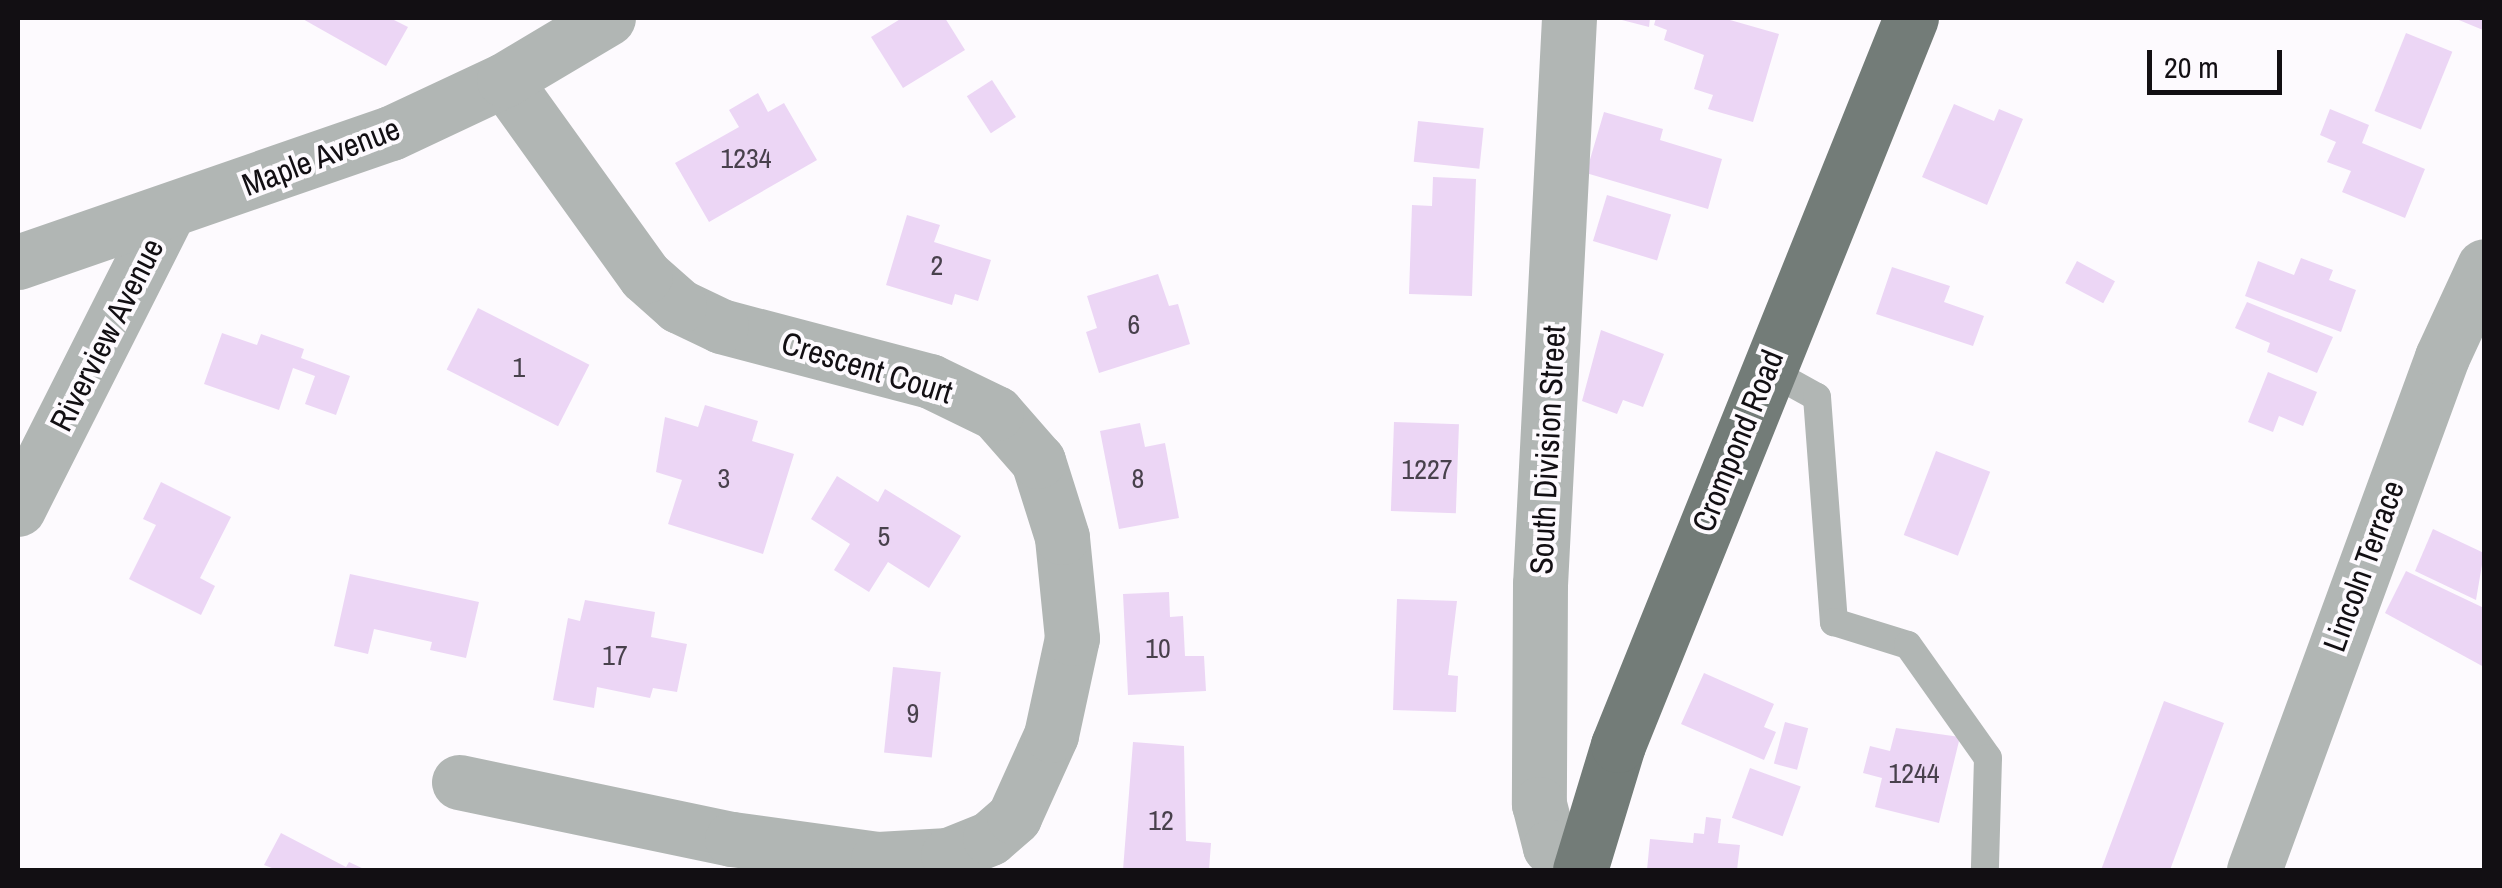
<!DOCTYPE html>
<style>
body{margin:0}
#map{position:relative;width:2502px;height:888px;overflow:hidden;background:#fdfafe;font-family:"Archivo Narrow",sans-serif}
div>[style]{position:absolute}
.building>*{inset:0;background:#ecd6f5;transform-origin:0 0}
.service>*{height:28px;margin:-14px;padding:0 14px;transform-origin:14px;border-radius:14px;background:#b1b6b4}
.minor>*{height:55px;margin:-27.5px;padding:0 27.5px;transform-origin:27.5px;border-radius:27.5px;background:#b1b6b4}
.tertiary>*{height:55px;margin:-27.5px;padding:0 27.5px;transform-origin:27.5px;border-radius:27.5px;background:#b1b6b4}
.primary>*{height:55px;margin:-27.5px;padding:0 27.5px;transform-origin:27.5px;border-radius:27.5px;background:#737c78}
span{translate:-50% -50%;white-space:nowrap;text-align:center;line-height:1.15;-webkit-text-stroke:8px #fdfafe;paint-order:stroke}
.number-label{font-size:28px;color:#48414c}
.number-label span{-webkit-text-stroke-width:0}
.street-label{font-size:32px;color:#120f13}
.frame{position:absolute;inset:0;border:20px solid #120f13;pointer-events:none}
.scale{position:absolute;left:2147px;top:50px;width:135px;height:45px;box-sizing:border-box;border:5px solid #120f13;border-top:0;padding-left:12px;font-size:30px;line-height:35px;white-space:nowrap;color:#120f13;-webkit-text-stroke:8px #fdfafe;paint-order:stroke}
</style>
<div id="map">
<div class="building">
<div style="clip-path:polygon(301px 18px,390px 18px,408px 27px,386px 66px)"></div>
<div style="clip-path:polygon(902px 18px,945px 18px,965px 50px,903px 88px,871px 37px)"></div>
<div style="clip-path:polygon(1656px 18px,1723px 18px,1779px 34px,1753px 122px,1708px 109px,1713px 95px,1694px 89px,1704px 55px,1664px 40px,1667px 30px,1654px 25px)"></div>
<div style="clip-path:polygon(2454px 18px,2484px 18px,2484px 26px,2483px 30px)"></div>
<div style="clip-path:polygon(1618px 19px,1650px 18px,1649px 27px)"></div>
<div style="left:2406px;top:33px;width:50px;height:84px;rotate:22deg"></div>
<div style="left:992px;top:80px;width:44px;height:30px;rotate:57deg"></div>
<div style="clip-path:polygon(758px 93px,768px 112px,784px 103px,817px 160px,709px 222px,675px 163px,739px 127px,729px 110px)"></div>
<div style="clip-path:polygon(1954px 104px,1994px 121px,1999px 109px,2023px 119px,1987px 205px,1922px 177px)"></div>
<div style="clip-path:polygon(2330px 109px,2369px 125px,2362px 143px,2425px 169px,2405px 218px,2342px 192px,2351px 171px,2327px 162px,2336px 142px,2320px 135px)"></div>
<div style="clip-path:polygon(1604px 112px,1663px 129px,1660px 140px,1722px 159px,1708px 209px,1586px 173px)"></div>
<div style="left:1418px;top:121px;width:66px;height:41px;rotate:6deg"></div>
<div style="clip-path:polygon(1433px 177px,1476px 179px,1472px 296px,1409px 294px,1412px 205px,1432px 206px)"></div>
<div style="left:1607px;top:195px;width:67px;height:48px;rotate:17deg"></div>
<div style="clip-path:polygon(907px 215px,940px 225px,934px 242px,991px 260px,978px 301px,955px 294px,952px 305px,886px 285px)"></div>
<div style="clip-path:polygon(2301px 258px,2333px 270px,2329px 280px,2356px 290px,2341px 332px,2245px 296px,2258px 261px,2294px 275px)"></div>
<div style="left:2077px;top:261px;width:43px;height:25px;rotate:28deg"></div>
<div style="clip-path:polygon(1892px 267px,1950px 286px,1944px 302px,1984px 316px,1973px 346px,1876px 314px)"></div>
<div style="clip-path:polygon(1158px 274px,1169px 306px,1178px 304px,1190px 344px,1099px 373px,1086px 332px,1097px 328px,1087px 296px)"></div>
<div style="clip-path:polygon(2247px 302px,2333px 337px,2317px 373px,2267px 352px,2270px 343px,2235px 328px)"></div>
<div style="left:478px;top:308px;width:125px;height:69px;rotate:27deg"></div>
<div style="clip-path:polygon(1601px 330px,1664px 354px,1643px 407px,1623px 400px,1617px 414px,1582px 401px)"></div>
<div style="clip-path:polygon(222px 333px,257px 345px,261px 334px,304px 349px,301px 358px,350px 376px,336px 415px,305px 404px,315px 376px,293px 368px,279px 410px,204px 384px)"></div>
<div style="clip-path:polygon(2268px 372px,2317px 392px,2303px 426px,2279px 416px,2273px 432px,2248px 422px)"></div>
<div style="clip-path:polygon(705px 405px,758px 421px,752px 441px,794px 454px,763px 554px,668px 524px,682px 480px,656px 472px,665px 417px,698px 427px)"></div>
<div style="left:1394px;top:422px;width:65px;height:89px;rotate:2deg"></div>
<div style="clip-path:polygon(1140px 423px,1145px 447px,1165px 443px,1179px 518px,1119px 529px,1100px 431px)"></div>
<div style="left:1936px;top:451px;width:58px;height:90px;rotate:21deg"></div>
<div style="clip-path:polygon(837px 476px,878px 502px,885px 489px,961px 536px,929px 588px,888px 562px,869px 592px,834px 570px,850px 544px,811px 519px)"></div>
<div style="clip-path:polygon(161px 482px,231px 517px,200px 578px,215px 586px,201px 615px,129px 579px,156px 525px,143px 519px)"></div>
<div style="clip-path:polygon(2433px 529px,2484px 553px,2476px 600px,2415px 571px)"></div>
<div style="clip-path:polygon(2406px 571px,2484px 608px,2484px 667px,2385px 613px)"></div>
<div style="clip-path:polygon(350px 574px,479px 602px,466px 658px,430px 650px,432px 642px,374px 629px,368px 654px,334px 646px)"></div>
<div style="clip-path:polygon(1169px 592px,1170px 617px,1183px 616px,1185px 656px,1204px 656px,1206px 691px,1128px 695px,1123px 594px)"></div>
<div style="clip-path:polygon(1397px 599px,1457px 601px,1448px 675px,1458px 676px,1456px 712px,1393px 710px)"></div>
<div style="clip-path:polygon(585px 600px,655px 612px,651px 637px,687px 644px,677px 692px,653px 688px,650px 698px,597px 687px,594px 708px,553px 700px,568px 618px,580px 621px)"></div>
<div style="left:893px;top:667px;width:48px;height:86px;rotate:6deg"></div>
<div style="clip-path:polygon(1704px 673px,1774px 704px,1764px 727px,1776px 732px,1764px 760px,1681px 724px)"></div>
<div style="clip-path:polygon(2164px 701px,2224px 723px,2170px 870px,2101px 870px)"></div>
<div style="left:1785px;top:722px;width:24px;height:43px;rotate:15deg"></div>
<div style="clip-path:polygon(1896px 728px,1960px 737px,1939px 823px,1875px 807px,1882px 778px,1863px 773px,1870px 746px,1890px 751px)"></div>
<div style="clip-path:polygon(1133px 742px,1184px 746px,1186px 841px,1211px 843px,1209px 870px,1123px 870px)"></div>
<div style="left:1750px;top:768px;width:54px;height:53px;rotate:20deg"></div>
<div style="clip-path:polygon(1706px 817px,1721px 819px,1718px 843px,1740px 845px,1737px 870px,1647px 870px,1650px 839px,1693px 843px,1694px 833px,1704px 834px)"></div>
<div style="clip-path:polygon(281px 833px,346px 867px,349px 862px,366px 870px,277px 870px,264px 865px)"></div>
</div>
<div class="service">
<div style="left:1766px;top:369px;width:58px;rotate:28.8deg"></div>
<div style="left:1817px;top:397px;width:226px;rotate:85.7deg"></div>
<div style="left:1834px;top:622px;width:77px;rotate:17.3deg"></div>
<div style="left:1908px;top:645px;width:138px;rotate:54.7deg"></div>
<div style="left:1988px;top:758px;width:110px;rotate:91.6deg"></div>
</div>
<div class="minor">
<div style="left:18px;top:509px;width:330px;rotate:-63.2deg"></div>
<div style="left:459px;top:782px;width:279px;rotate:11.8deg"></div>
<div style="left:732px;top:839px;width:147px;rotate:7.8deg"></div>
<div style="left:878px;top:859px;width:70px;rotate:-3.3deg"></div>
<div style="left:948px;top:855px;width:45px;rotate:-22deg"></div>
<div style="left:990px;top:838px;width:32px;rotate:-41deg"></div>
<div style="left:1014px;top:817px;width:90px;rotate:-65.7deg"></div>
<div style="left:1051px;top:735px;width:99px;rotate:-77.8deg"></div>
<div style="left:1072px;top:638px;width:101px;rotate:-95.7deg"></div>
<div style="left:1062px;top:537px;width:80px;rotate:-107.5deg"></div>
<div style="left:1038px;top:461px;width:64px;rotate:-131.2deg"></div>
<div style="left:996px;top:413px;width:73px;rotate:-154.1deg"></div>
<div style="left:930px;top:381px;width:216px;rotate:-165.3deg"></div>
<div style="left:721px;top:326px;width:47px;rotate:-154.5deg"></div>
<div style="left:679px;top:306px;width:45px;rotate:-138.6deg"></div>
<div style="left:645px;top:276px;width:241px;rotate:-125.7deg"></div>
<div style="left:2254px;top:870px;width:546px;rotate:-69.87deg"></div>
<div style="left:2442px;top:357px;width:100px;rotate:-65.2deg"></div>
</div>
<div class="tertiary">
<div style="left:1569px;top:18px;width:567px;rotate:92.93deg"></div>
<div style="left:1540px;top:584px;width:220px;rotate:90.3deg"></div>
<div style="left:1539px;top:804px;width:44px;rotate:75.7deg"></div>
<div style="left:1550px;top:847px;width:34px;rotate:26deg"></div>
<div style="left:18px;top:262px;width:395px;rotate:-19.1deg"></div>
<div style="left:391px;top:133px;width:125px;rotate:-25.1deg"></div>
<div style="left:504px;top:80px;width:121px;rotate:-30.8deg"></div>
</div>
<div class="primary">
<div style="left:1580px;top:870px;width:131px;rotate:-73.1deg"></div>
<div style="left:1618px;top:745px;width:784px;rotate:-68.05deg"></div>
</div>
<div class="number-label">
<span style="left:746px;top:158px">1234</span>
<span style="left:937px;top:265px">2</span>
<span style="left:1134px;top:324px">6</span>
<span style="left:519px;top:367px">1</span>
<span style="left:1427px;top:469px">1227</span>
<span style="left:724px;top:478px">3</span>
<span style="left:1138px;top:478px">8</span>
<span style="left:884px;top:536px">5</span>
<span style="left:1158px;top:648px">10</span>
<span style="left:615px;top:655px">17</span>
<span style="left:913px;top:713px">9</span>
<span style="left:1914px;top:773px">1244</span>
<span style="left:1161px;top:820px">12</span>
</div>
<div class="street-label">
<span style="left:321px;top:157px;rotate:-21deg">Maple Avenue</span>
<span style="left:107px;top:335px;rotate:-63deg">Riverview Avenue</span>
<span style="left:867px;top:368px;rotate:17deg">Crescent Court</span>
<span style="left:1738px;top:441px;rotate:-68deg">Crompond Road</span>
<span style="left:1548px;top:450px;rotate:-87deg">South Division Street</span>
<span style="left:2364px;top:566px;rotate:-70deg">Lincoln Terrace</span>
</div>
<div class="frame"></div>
<div class="scale">20 m</div>
</div>
